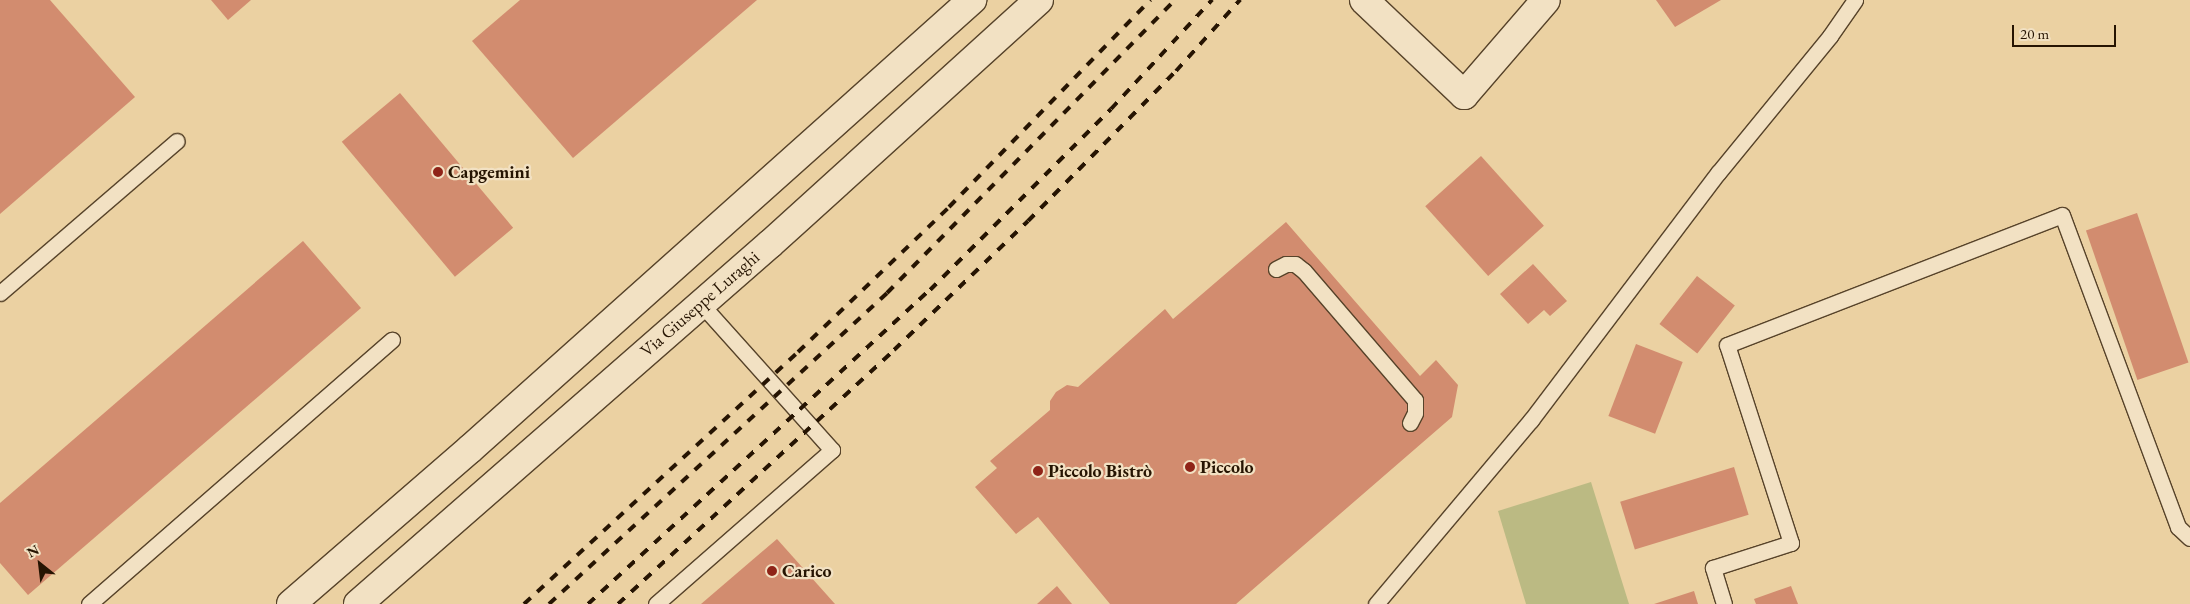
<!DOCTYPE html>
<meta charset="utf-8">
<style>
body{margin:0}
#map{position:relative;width:2190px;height:604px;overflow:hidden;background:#ebd1a2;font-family:"EB Garamond",serif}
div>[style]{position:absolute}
.green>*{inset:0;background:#bbba83}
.building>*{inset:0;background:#d28c6f;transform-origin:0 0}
.roads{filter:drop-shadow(1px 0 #57432a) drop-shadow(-1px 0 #57432a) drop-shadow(0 1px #57432a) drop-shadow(0 -1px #57432a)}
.lane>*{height:15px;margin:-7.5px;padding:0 7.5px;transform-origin:7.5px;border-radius:7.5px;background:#f2e1c3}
.street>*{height:28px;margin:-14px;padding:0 14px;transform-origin:14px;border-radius:14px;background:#f2e1c3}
.secondary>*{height:28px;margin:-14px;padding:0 14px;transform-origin:14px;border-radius:14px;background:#f2e1c3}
.rail>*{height:4px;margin-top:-2px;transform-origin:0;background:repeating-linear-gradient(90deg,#261402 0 9px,transparent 0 18px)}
.dots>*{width:14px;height:14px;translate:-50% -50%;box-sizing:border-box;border:2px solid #f2e1c3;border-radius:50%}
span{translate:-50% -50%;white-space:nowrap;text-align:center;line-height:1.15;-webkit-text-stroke:4.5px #f2e1c3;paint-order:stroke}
.poi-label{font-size:18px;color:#261402;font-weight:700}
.left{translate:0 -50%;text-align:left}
.street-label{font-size:18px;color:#261402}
.north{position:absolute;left:15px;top:539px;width:50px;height:50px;-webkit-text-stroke:4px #f2e1c3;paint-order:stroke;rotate:331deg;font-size:14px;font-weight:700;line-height:20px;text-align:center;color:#261402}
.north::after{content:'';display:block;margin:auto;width:18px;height:22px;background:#261402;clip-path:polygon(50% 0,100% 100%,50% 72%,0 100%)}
.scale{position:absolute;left:2012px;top:25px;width:104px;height:22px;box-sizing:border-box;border:2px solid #261402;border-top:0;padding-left:6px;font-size:15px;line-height:18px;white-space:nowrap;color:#261402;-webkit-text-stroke:4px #f2e1c3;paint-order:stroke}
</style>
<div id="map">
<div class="green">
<div style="clip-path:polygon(1591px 482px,1629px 604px,1526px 604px,1498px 511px)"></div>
</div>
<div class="building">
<div style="clip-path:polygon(0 0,50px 0,135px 97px,0 214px)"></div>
<div style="clip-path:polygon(211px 0,251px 0,228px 20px)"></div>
<div style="clip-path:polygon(520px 0,757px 0,573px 158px,472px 41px)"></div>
<div style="clip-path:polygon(1656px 0,1721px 0,1675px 27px)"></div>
<div style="left:400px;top:93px;width:176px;height:76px;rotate:50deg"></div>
<div style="left:1481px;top:156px;width:94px;height:75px;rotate:48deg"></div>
<div style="left:2137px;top:213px;width:158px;height:54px;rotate:71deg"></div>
<div style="clip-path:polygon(1286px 222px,1420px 376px,1436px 360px,1458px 385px,1452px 417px,1236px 604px,1110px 604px,1038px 517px,1016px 534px,975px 487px,997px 468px,990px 461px,1050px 410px,1050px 401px,1056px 392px,1067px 385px,1078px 387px,1165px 309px,1173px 319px)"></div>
<div style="clip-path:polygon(303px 241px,361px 308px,28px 595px,0 563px,0 503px)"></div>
<div style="clip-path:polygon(1533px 264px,1567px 301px,1550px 316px,1544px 310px,1528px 324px,1500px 294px)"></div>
<div style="left:1697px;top:276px;width:48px;height:61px;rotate:38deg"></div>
<div style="left:1636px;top:344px;width:50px;height:77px;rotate:21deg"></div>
<div style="left:1734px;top:467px;width:50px;height:119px;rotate:73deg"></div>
<div style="clip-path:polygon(777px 539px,835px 604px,701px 604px)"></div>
<div style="clip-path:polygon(1057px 586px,1072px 604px,1037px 604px)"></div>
<div style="clip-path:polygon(1791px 586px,1798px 604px,1756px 604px,1754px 599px)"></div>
<div style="clip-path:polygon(1694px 591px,1698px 604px,1654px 604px)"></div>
</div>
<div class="roads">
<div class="lane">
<div style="left:1276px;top:269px;width:11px;rotate:-27deg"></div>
<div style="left:1286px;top:264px;width:9px"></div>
<div style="left:1295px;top:264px;width:11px;rotate:38deg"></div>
<div style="left:1304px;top:271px;width:170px;rotate:49.3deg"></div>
<div style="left:1415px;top:400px;width:13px;rotate:90deg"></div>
<div style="left:1415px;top:413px;width:11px;rotate:117deg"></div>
<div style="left:0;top:293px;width:233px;rotate:-40.7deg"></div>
<div style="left:89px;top:604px;width:402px;rotate:-41.1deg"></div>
<div style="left:656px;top:604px;width:234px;rotate:-41.2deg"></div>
<div style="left:832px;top:450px;width:196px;rotate:-131.9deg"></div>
<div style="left:1376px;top:604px;width:241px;rotate:-49.9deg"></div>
<div style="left:1531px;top:420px;width:310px;rotate:-52.9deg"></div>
<div style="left:1718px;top:173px;width:177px;rotate:-50.7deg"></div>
<div style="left:1830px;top:36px;width:44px;rotate:-55.2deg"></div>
<div style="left:1724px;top:604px;width:38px;rotate:-107deg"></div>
<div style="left:1713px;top:568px;width:82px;rotate:-17.8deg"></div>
<div style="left:1791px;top:543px;width:208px;rotate:-107.9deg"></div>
<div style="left:1727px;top:345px;width:359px;rotate:-21.2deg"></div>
<div style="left:2062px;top:215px;width:333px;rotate:69.6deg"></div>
<div style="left:2178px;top:527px;width:16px;rotate:43deg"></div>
</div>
<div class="street">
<div style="left:1364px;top:0;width:138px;rotate:43.5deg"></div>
<div style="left:1464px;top:95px;width:125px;rotate:-49.2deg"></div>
</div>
<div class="secondary">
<div style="left:291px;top:604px;width:237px;rotate:-40.9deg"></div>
<div style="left:470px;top:449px;width:674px;rotate:-41.81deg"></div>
<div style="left:358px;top:604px;width:547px;rotate:-41.15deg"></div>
<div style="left:770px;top:244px;width:363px;rotate:-42.2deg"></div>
</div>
</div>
<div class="rail">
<div style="left:524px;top:604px;width:372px;rotate:-42.6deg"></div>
<div style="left:798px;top:352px;width:209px;rotate:-43.8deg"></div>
<div style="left:949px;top:207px;width:289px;rotate:-45.8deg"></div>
<div style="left:549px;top:604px;width:459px;rotate:-42.6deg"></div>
<div style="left:887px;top:293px;width:411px;rotate:-45.5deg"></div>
<div style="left:588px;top:604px;width:464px;rotate:-42.6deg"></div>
<div style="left:930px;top:290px;width:256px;rotate:-45deg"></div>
<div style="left:1111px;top:109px;width:149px;rotate:-47.2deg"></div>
<div style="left:618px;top:604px;width:375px;rotate:-42.6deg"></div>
<div style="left:894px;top:350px;width:186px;rotate:-43.9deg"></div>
<div style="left:1028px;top:221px;width:211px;rotate:-45.4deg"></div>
<div style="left:1176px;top:71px;width:96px;rotate:-48deg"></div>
</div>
<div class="dots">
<div style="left:438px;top:172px;background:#8f2418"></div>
<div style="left:1190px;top:467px;background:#8f2418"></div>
<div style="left:1038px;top:471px;background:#8f2418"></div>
<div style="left:772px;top:571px;background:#8f2418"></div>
</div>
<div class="poi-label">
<span class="left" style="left:448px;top:172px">Capgemini</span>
<span class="left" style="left:1200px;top:467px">Piccolo</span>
<span class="left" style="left:1048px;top:471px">Piccolo Bistrò</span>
<span class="left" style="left:782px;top:571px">Carico</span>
</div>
<div class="street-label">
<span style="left:700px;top:304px;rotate:-41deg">Via Giuseppe Luraghi</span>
</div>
<div class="north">N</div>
<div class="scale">20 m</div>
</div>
